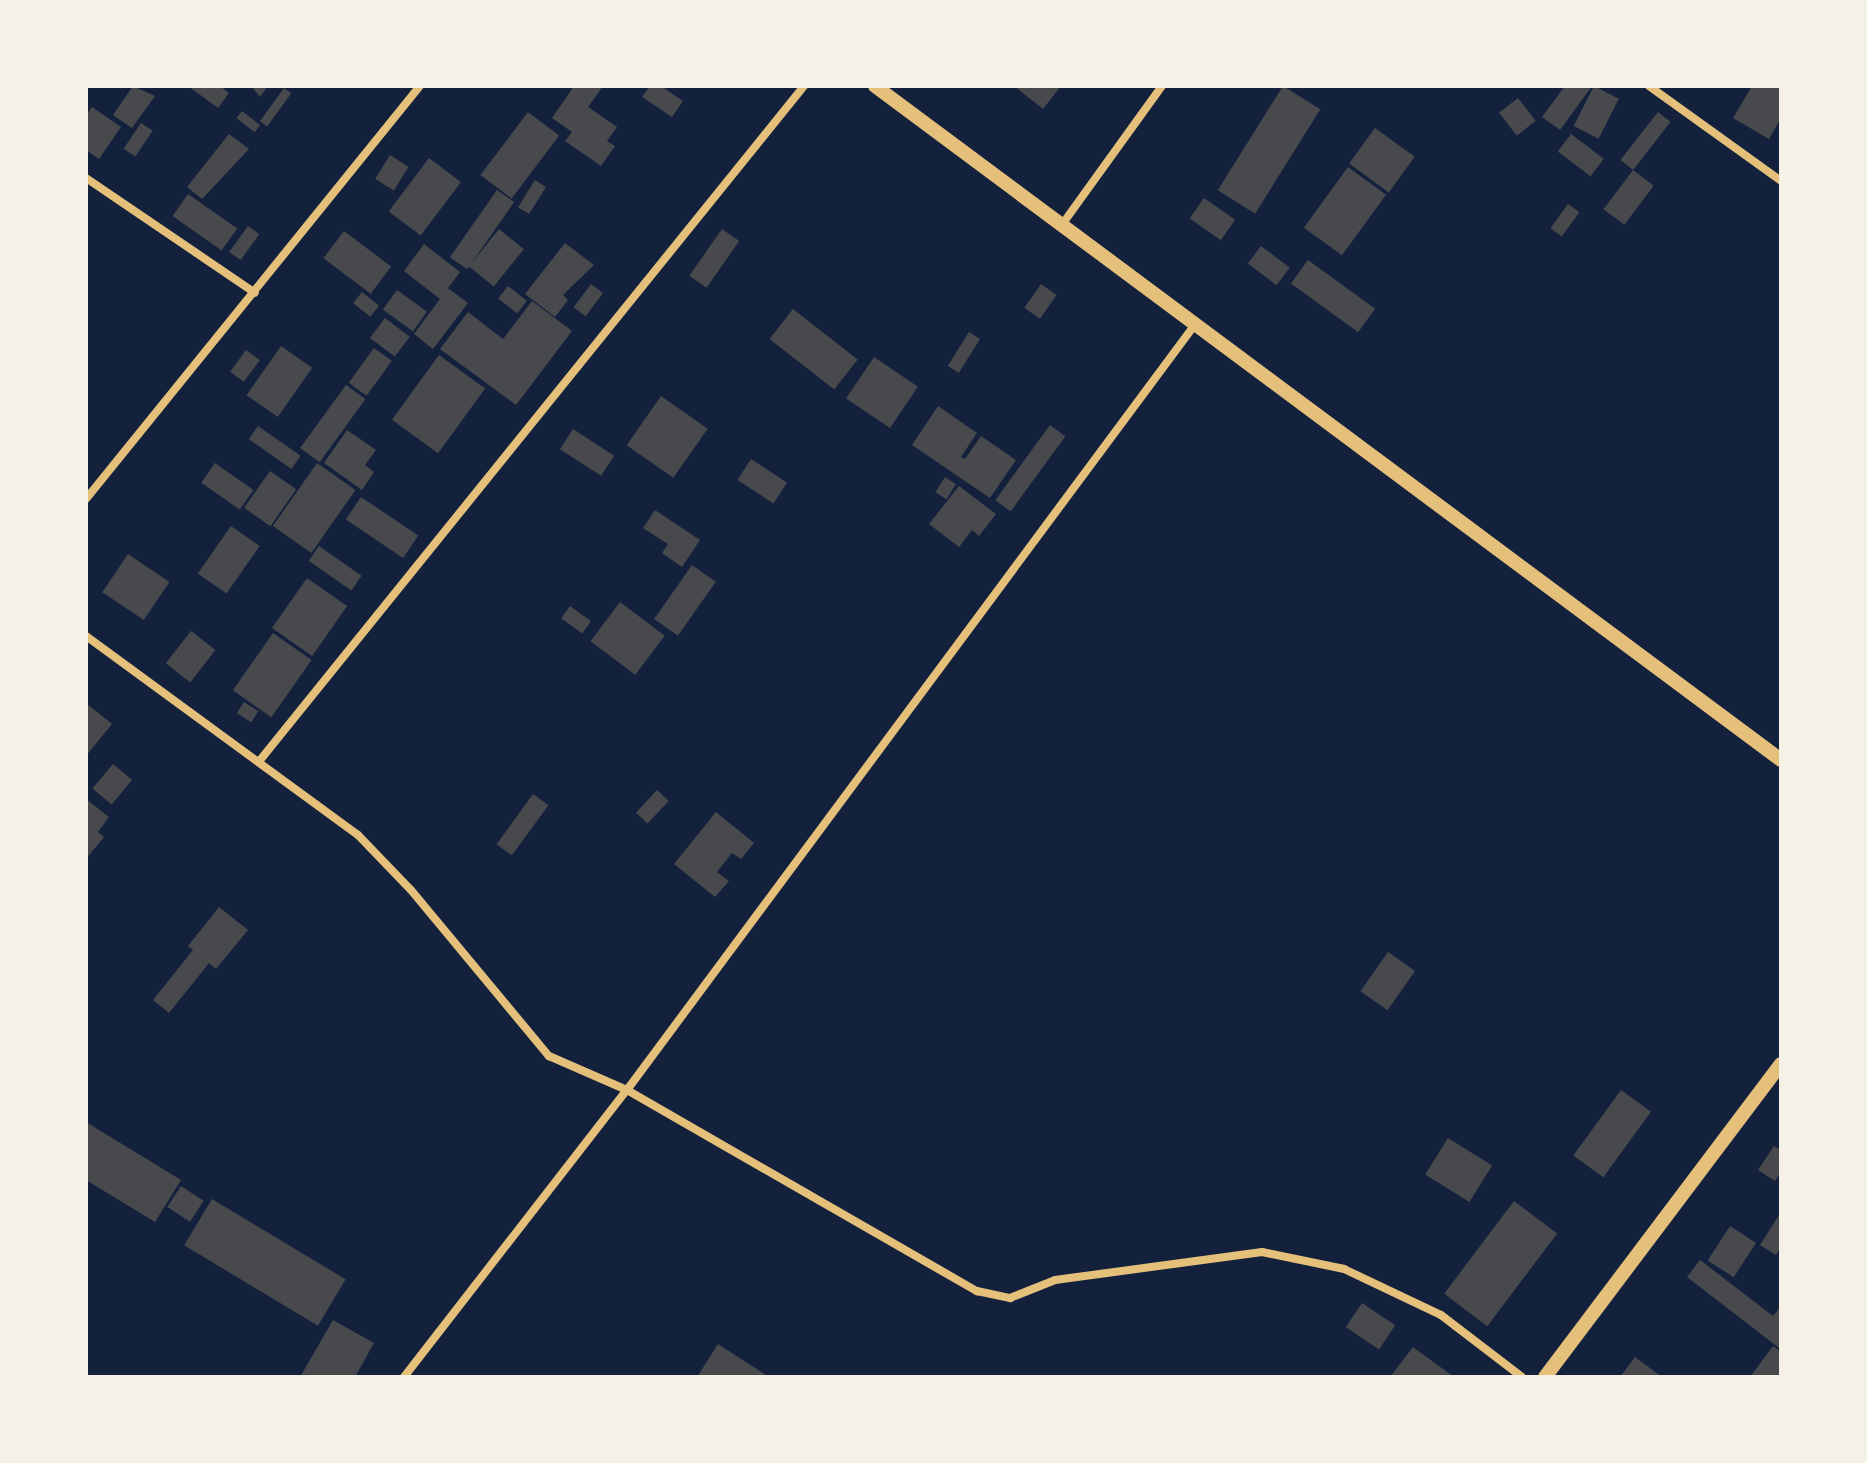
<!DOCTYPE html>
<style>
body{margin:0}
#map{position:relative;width:1867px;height:1463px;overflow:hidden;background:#14213d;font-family:"Alegreya Sans",sans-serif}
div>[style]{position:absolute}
.building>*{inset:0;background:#48494c;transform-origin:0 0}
.minor>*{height:8px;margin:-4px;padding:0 4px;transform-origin:4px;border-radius:4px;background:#e5c07b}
.tertiary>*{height:14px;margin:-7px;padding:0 7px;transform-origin:7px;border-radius:7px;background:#e5c07b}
span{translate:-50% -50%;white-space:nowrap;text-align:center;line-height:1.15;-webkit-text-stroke:6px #f6f1e7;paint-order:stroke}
.frame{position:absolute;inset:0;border:88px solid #f6f1e7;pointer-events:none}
</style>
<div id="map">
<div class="building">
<div style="clip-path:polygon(133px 86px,155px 96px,132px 128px,113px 115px)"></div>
<div style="clip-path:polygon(188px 86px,220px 86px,229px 93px,218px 108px)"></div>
<div style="clip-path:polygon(251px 86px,268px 86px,260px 97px)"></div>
<div style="clip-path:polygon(574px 86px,603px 86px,588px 107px,617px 127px,607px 141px,615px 146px,601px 166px,565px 141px,572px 132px,552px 118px)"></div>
<div style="clip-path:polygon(650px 86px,661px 86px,683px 101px,672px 117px,642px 97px)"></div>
<div style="clip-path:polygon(1014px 86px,1061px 86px,1043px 109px)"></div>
<div style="left:1283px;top:86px;width:44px;height:123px;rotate:32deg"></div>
<div style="clip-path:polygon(1565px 86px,1592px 86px,1560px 130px,1542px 117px)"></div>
<div style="left:1594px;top:86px;width:28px;height:45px;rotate:27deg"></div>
<div style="clip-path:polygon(1752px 86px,1781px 86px,1781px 118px,1769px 139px,1733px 118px)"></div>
<div style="left:284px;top:88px;width:9px;height:41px;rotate:36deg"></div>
<div style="left:1518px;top:98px;width:29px;height:24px;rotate:52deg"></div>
<div style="clip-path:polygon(92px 107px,121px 127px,99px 159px,86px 150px,86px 115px)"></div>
<div style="left:242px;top:111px;width:23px;height:9px;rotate:38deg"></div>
<div style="left:528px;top:112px;width:39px;height:79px;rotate:37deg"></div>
<div style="left:1658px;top:112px;width:16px;height:61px;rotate:38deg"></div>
<div style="left:141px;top:123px;width:14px;height:31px;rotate:34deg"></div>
<div style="left:1375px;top:128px;width:49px;height:44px;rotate:36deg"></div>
<div style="clip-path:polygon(229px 134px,249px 149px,202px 199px,187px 187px)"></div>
<div style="left:1571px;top:134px;width:41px;height:22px;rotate:37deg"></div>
<div style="left:390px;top:155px;width:22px;height:28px;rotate:32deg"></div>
<div style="left:429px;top:158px;width:40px;height:67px;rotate:37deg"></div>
<div style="left:1348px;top:167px;width:47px;height:75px;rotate:36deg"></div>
<div style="left:1633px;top:170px;width:26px;height:49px;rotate:37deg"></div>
<div style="left:535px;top:180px;width:13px;height:32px;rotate:32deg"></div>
<div style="left:497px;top:190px;width:21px;height:82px;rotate:35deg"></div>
<div style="left:188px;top:194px;width:60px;height:27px;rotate:35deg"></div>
<div style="left:1204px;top:198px;width:38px;height:25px;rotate:35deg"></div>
<div style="left:1568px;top:204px;width:14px;height:30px;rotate:36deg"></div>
<div style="left:248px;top:226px;width:14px;height:32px;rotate:36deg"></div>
<div style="left:499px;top:229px;width:32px;height:48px;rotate:39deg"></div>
<div style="left:722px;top:229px;width:21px;height:57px;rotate:35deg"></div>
<div style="left:344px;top:231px;width:59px;height:34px;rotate:37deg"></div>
<div style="clip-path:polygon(565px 243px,594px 265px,563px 295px,568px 300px,555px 317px,525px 294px)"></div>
<div style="clip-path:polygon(424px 244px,460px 272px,448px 288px,468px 303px,433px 349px,414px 334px,440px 299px,404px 271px)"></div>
<div style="left:1261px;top:246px;width:36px;height:22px;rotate:37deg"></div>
<div style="left:1308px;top:260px;width:83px;height:29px;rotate:36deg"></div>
<div style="left:591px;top:284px;width:15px;height:29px;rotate:37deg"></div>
<div style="left:1041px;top:284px;width:19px;height:29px;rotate:35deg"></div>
<div style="left:508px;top:286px;width:24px;height:16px;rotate:38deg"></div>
<div style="left:397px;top:290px;width:37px;height:24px;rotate:36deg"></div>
<div style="left:362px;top:292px;width:22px;height:14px;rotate:39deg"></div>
<div style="clip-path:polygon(532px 301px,572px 331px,516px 405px,440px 349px,468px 312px,503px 339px)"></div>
<div style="left:793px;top:309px;width:82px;height:38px;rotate:38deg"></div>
<div style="left:385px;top:318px;width:31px;height:25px;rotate:37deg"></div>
<div style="left:969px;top:332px;width:13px;height:40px;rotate:32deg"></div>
<div style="left:281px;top:346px;width:38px;height:60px;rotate:35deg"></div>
<div style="left:374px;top:348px;width:22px;height:43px;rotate:36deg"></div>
<div style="left:246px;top:350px;width:17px;height:27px;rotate:36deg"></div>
<div style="left:439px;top:355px;width:57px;height:80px;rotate:36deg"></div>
<div style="left:874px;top:357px;width:53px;height:50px;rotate:34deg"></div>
<div style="left:346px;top:385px;width:24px;height:78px;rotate:36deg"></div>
<div style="left:661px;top:396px;width:57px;height:60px;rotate:35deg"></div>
<div style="clip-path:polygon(938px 406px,977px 433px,961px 457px,965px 459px,981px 436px,1016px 460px,990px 498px,912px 445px)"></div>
<div style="left:1050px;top:425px;width:19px;height:93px;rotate:36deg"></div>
<div style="left:258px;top:426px;width:52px;height:16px;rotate:35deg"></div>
<div style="left:573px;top:429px;width:49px;height:24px;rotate:33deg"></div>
<div style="clip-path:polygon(347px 430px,376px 450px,365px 465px,374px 472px,362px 490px,324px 463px)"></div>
<div style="left:751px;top:459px;width:43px;height:25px;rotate:33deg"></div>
<div style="left:215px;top:463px;width:47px;height:24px;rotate:35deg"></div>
<div style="left:317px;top:463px;width:47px;height:77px;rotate:35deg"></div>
<div style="left:270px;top:471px;width:32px;height:45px;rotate:35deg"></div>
<div style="left:945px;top:477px;width:13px;height:18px;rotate:32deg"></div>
<div style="clip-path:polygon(959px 486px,996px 514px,979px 536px,972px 530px,959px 547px,929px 524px)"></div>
<div style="left:361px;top:497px;width:69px;height:27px;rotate:34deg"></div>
<div style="clip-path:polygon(655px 510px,700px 540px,682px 567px,662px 553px,668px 544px,643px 528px)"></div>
<div style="left:231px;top:526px;width:35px;height:58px;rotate:35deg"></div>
<div style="left:319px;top:546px;width:52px;height:18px;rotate:35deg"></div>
<div style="left:128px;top:554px;width:50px;height:46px;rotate:34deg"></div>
<div style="left:692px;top:565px;width:29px;height:66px;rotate:35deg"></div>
<div style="left:307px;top:578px;width:49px;height:61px;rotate:35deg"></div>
<div style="left:620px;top:602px;width:56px;height:49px;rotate:37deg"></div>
<div style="left:570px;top:606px;width:26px;height:15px;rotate:36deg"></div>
<div style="left:191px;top:631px;width:31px;height:41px;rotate:38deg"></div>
<div style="left:273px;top:633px;width:47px;height:70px;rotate:35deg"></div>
<div style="left:244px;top:702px;width:17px;height:13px;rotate:33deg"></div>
<div style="clip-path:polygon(86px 703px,112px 724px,86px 756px)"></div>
<div style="left:113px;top:764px;width:25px;height:32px;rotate:40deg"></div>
<div style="left:657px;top:790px;width:16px;height:31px;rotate:43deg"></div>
<div style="left:533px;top:794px;width:19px;height:62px;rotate:36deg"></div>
<div style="clip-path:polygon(86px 799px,109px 817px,98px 832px,104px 837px,86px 859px)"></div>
<div style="clip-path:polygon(716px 812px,754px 843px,741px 859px,732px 853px,717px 872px,729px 881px,715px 897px,674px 864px)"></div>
<div style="clip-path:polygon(219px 907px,248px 930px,216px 969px,209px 963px,169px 1013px,153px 1000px,193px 950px,188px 946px)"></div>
<div style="left:1388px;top:952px;width:33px;height:48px;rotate:35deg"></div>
<div style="left:1621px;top:1090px;width:37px;height:81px;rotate:36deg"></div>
<div style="clip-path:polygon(86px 1122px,181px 1180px,155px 1222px,86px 1180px)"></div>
<div style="left:1448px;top:1138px;width:52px;height:43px;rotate:32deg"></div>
<div style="clip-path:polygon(1774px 1146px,1781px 1150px,1781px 1172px,1775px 1181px,1758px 1170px)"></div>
<div style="left:181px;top:1186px;width:27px;height:25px;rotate:33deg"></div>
<div style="left:212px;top:1199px;width:156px;height:54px;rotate:31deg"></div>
<div style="left:1514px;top:1201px;width:54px;height:116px;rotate:37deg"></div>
<div style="clip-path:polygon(1781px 1212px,1781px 1247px,1776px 1255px,1760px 1245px)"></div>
<div style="left:1730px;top:1226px;width:31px;height:41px;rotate:33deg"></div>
<div style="clip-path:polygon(1700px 1260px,1773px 1316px,1781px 1306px,1779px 1348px,1687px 1277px)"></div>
<div style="left:1362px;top:1303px;width:40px;height:29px;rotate:34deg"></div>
<div style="clip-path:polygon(333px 1320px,374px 1343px,355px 1377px,300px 1377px)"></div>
<div style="clip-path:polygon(718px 1344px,769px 1377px,697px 1377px)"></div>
<div style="clip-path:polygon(1773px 1346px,1781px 1352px,1781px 1377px,1750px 1377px)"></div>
<div style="clip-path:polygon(1413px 1347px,1454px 1377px,1390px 1377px)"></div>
<div style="clip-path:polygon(1635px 1357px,1662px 1377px,1620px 1377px)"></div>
</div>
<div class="minor">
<div style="left:1649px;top:86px;width:163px;rotate:35.7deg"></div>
<div style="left:86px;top:178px;width:204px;rotate:34.2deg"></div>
<div style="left:1061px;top:226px;width:173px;rotate:-54.2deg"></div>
<div style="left:86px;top:499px;width:531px;rotate:-51.04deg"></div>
<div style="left:86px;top:636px;width:337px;rotate:36.2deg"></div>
<div style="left:358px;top:835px;width:76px;rotate:46.1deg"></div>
<div style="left:411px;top:890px;width:216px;rotate:50.3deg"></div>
<div style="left:549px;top:1056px;width:85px;rotate:23.6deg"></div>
<div style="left:627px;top:1090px;width:404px;rotate:29.9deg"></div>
<div style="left:977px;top:1291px;width:34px;rotate:12deg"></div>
<div style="left:1010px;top:1298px;width:48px;rotate:-21.8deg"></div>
<div style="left:1055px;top:1280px;width:209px;rotate:-7.7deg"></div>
<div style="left:1262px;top:1252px;width:84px;rotate:11.7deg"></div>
<div style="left:1344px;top:1269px;width:107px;rotate:25.4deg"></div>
<div style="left:1441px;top:1315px;width:102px;rotate:37.4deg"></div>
<div style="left:261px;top:759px;width:865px;rotate:-51.1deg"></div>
<div style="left:404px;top:1377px;width:363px;rotate:-52.2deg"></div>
<div style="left:627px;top:1090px;width:950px;rotate:-53.43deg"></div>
</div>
<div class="tertiary">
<div style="left:875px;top:86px;width:1129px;rotate:36.65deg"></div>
<div style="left:1545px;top:1377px;width:392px;rotate:-53deg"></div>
</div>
<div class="frame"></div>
</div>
